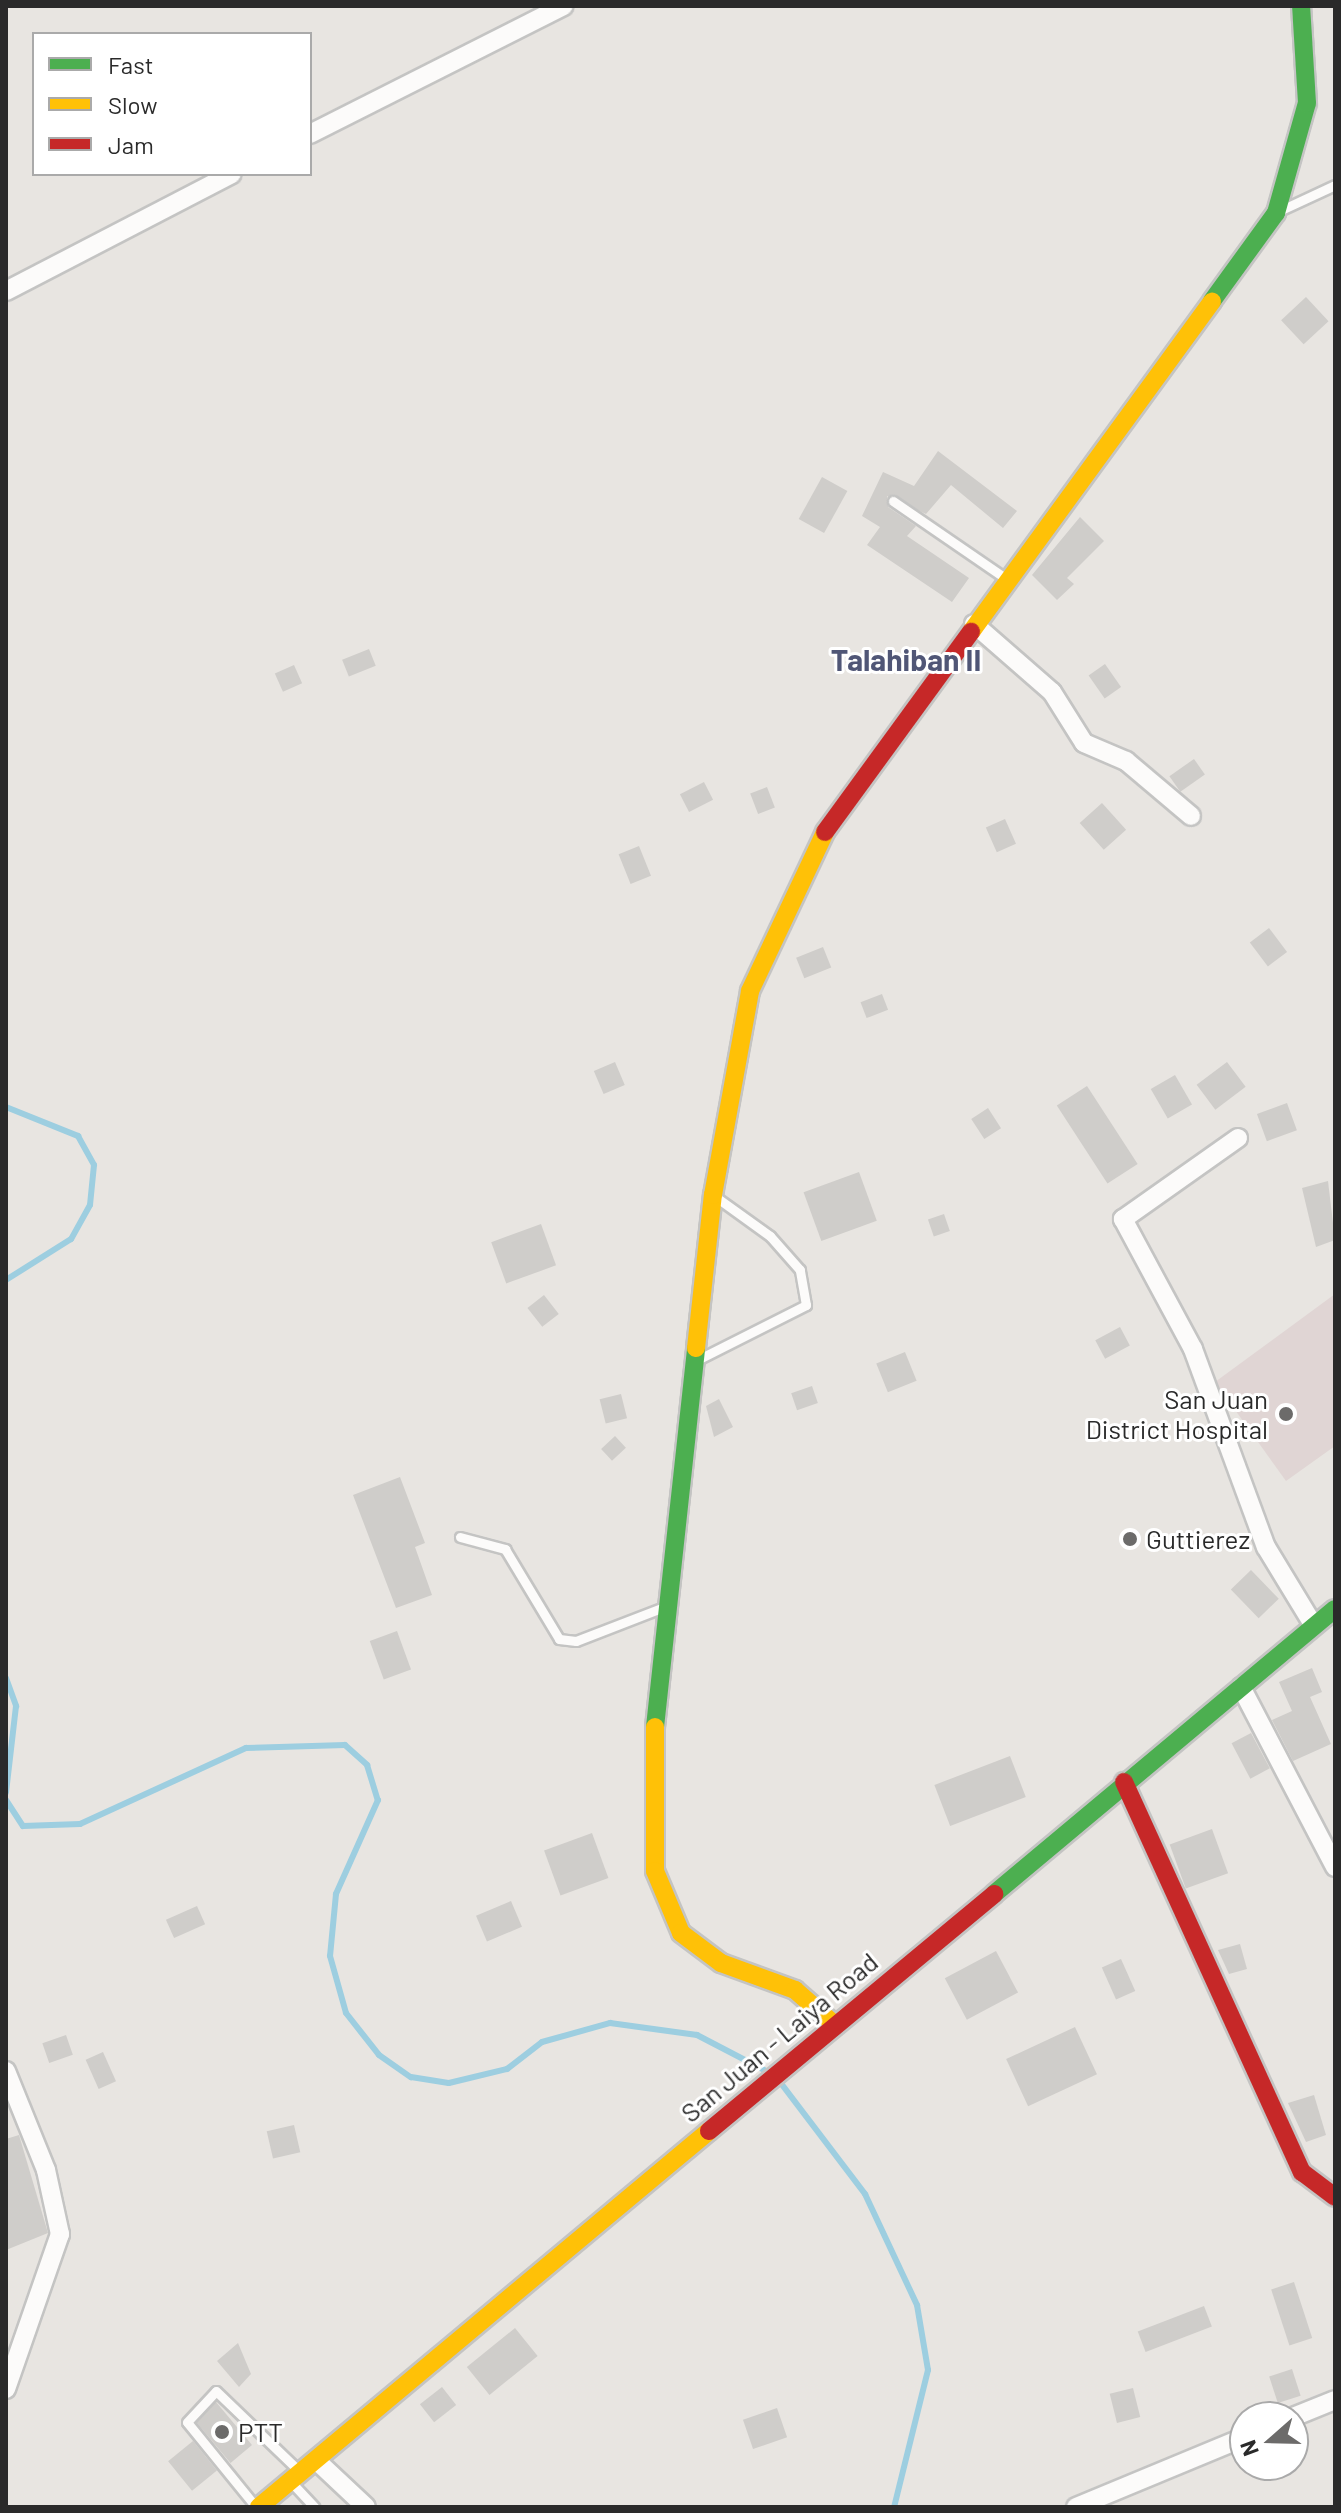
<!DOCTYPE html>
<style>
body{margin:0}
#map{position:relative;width:1341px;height:2513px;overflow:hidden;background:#e8e5e1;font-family:Barlow,sans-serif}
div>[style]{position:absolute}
.medical>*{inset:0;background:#e0d5d4}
.stream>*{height:6px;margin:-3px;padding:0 3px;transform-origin:3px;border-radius:3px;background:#9dcee0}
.building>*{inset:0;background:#cfcdca;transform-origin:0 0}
.roads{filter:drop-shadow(2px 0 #c4c4c3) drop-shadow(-2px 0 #c4c4c3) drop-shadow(0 2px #c4c4c3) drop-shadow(0 -2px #c4c4c3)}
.lane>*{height:9px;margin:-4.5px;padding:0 4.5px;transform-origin:4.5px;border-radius:4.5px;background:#fcfbfa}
.street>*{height:18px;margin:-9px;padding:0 9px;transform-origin:9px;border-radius:9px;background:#fcfbfa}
.fast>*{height:18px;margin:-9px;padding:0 9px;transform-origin:9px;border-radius:9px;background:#4caf50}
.slow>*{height:18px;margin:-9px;padding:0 9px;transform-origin:9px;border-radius:9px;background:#ffc107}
.jam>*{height:18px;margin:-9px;padding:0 9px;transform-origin:9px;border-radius:9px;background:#c62828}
.dots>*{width:22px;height:22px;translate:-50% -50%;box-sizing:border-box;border:4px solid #fff;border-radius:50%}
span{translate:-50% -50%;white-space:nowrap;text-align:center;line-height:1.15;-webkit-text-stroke:6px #fff;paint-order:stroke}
.poi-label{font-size:26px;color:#2a2a2a}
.right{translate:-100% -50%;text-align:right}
.left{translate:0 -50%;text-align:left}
.street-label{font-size:26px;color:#2a2a2a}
.quarter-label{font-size:30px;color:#505676;font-weight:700}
.frame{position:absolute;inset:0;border:8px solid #2a2a2a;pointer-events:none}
.legend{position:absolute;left:32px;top:32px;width:280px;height:144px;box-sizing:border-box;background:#fff;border:2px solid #aaa;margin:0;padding:10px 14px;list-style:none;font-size:24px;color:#2a2a2a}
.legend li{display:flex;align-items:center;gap:16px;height:40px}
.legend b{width:40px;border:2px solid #aaa}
.north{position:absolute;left:1229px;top:2401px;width:80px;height:80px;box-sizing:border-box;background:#fff;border:2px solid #aaa;border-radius:50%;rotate:250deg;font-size:22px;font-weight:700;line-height:32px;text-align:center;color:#2a2a2a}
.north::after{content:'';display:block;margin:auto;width:28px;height:36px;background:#6c6b6a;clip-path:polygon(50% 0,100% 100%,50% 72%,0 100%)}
</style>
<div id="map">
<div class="medical">
<div style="clip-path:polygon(1335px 1294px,1335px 1446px,1286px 1481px,1215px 1382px)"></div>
</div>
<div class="stream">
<div style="left:6px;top:1107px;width:78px;rotate:21.9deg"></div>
<div style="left:78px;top:1136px;width:33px;rotate:61deg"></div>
<div style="left:94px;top:1165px;width:40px;rotate:95.7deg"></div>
<div style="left:90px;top:1205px;width:39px;rotate:119deg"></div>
<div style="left:71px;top:1239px;width:77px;rotate:147.8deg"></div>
<div style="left:6px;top:1678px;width:30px;rotate:70deg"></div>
<div style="left:16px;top:1706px;width:87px;rotate:96.6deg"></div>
<div style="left:6px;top:1800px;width:31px;rotate:57deg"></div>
<div style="left:23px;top:1826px;width:57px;rotate:-2deg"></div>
<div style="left:80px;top:1824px;width:183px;rotate:-24.6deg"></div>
<div style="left:246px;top:1748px;width:99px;rotate:-1.7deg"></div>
<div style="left:345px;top:1745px;width:30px;rotate:42deg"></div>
<div style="left:367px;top:1765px;width:37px;rotate:73deg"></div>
<div style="left:378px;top:1800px;width:103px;rotate:114.1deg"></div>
<div style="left:336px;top:1894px;width:62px;rotate:95.5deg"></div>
<div style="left:330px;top:1956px;width:59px;rotate:74.3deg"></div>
<div style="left:346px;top:2013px;width:53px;rotate:51.8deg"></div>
<div style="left:379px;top:2055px;width:39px;rotate:35deg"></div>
<div style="left:411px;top:2077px;width:38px;rotate:9deg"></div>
<div style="left:449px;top:2083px;width:60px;rotate:-13.6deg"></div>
<div style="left:507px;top:2069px;width:44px;rotate:-37.6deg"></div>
<div style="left:542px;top:2042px;width:71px;rotate:-15.6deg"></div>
<div style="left:610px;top:2023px;width:88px;rotate:7.9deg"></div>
<div style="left:697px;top:2035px;width:80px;rotate:27.5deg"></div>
<div style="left:780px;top:2082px;width:141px;rotate:52.8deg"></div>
<div style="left:865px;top:2194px;width:123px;rotate:64.9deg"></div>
<div style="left:917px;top:2305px;width:66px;rotate:80.4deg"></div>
<div style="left:928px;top:2370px;width:141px;rotate:103.9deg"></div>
</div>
<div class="building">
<div style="left:1306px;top:297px;width:33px;height:34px;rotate:47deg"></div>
<div style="clip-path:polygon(938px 451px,1017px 511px,1003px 528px,951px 485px,926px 514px,887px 496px,888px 507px,916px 526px,907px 536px,969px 578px,952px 602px,867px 545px,880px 527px,862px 516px,883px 472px,914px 486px)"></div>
<div style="left:822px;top:477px;width:29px;height:48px;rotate:29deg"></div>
<div style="clip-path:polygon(1080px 517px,1104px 541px,1067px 578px,1074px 584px,1057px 600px,1032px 575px)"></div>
<div style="left:369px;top:649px;width:18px;height:29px;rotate:68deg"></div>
<div style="left:1105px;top:664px;width:28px;height:20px;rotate:55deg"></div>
<div style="left:294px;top:665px;width:20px;height:21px;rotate:66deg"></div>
<div style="left:1194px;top:759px;width:19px;height:30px;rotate:55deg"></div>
<div style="left:704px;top:782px;width:20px;height:27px;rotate:63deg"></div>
<div style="left:767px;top:787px;width:22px;height:18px;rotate:69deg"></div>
<div style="left:1102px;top:803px;width:36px;height:30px;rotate:48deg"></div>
<div style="left:1005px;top:819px;width:27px;height:21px;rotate:66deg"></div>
<div style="left:639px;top:846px;width:32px;height:22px;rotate:68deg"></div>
<div style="left:1269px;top:928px;width:30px;height:24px;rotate:53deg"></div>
<div style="left:823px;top:947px;width:22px;height:29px;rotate:68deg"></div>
<div style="left:882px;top:994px;width:17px;height:23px;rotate:69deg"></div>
<div style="left:615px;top:1062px;width:25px;height:23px;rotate:67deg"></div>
<div style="left:1227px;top:1062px;width:31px;height:38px;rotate:53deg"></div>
<div style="left:1175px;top:1075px;width:34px;height:28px;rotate:60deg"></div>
<div style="left:1087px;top:1086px;width:93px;height:36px;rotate:57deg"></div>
<div style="left:1287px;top:1103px;width:29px;height:32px;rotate:70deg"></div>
<div style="left:988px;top:1108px;width:24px;height:20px;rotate:57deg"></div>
<div style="left:859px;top:1172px;width:52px;height:59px;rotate:70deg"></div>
<div style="clip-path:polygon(1328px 1181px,1335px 1240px,1316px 1247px,1302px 1188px)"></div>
<div style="left:944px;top:1214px;width:18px;height:17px;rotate:71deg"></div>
<div style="left:541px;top:1224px;width:44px;height:53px;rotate:70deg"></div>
<div style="left:544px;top:1295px;width:24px;height:21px;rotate:52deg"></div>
<div style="left:1120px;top:1327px;width:21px;height:28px;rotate:62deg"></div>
<div style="left:905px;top:1352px;width:31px;height:31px;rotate:68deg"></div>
<div style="left:812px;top:1386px;width:18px;height:22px;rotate:71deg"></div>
<div style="left:621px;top:1394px;width:25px;height:22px;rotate:76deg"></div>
<div style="clip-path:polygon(719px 1399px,733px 1427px,714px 1437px,706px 1406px)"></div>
<div style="left:615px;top:1436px;width:16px;height:19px;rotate:47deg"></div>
<div style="clip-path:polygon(400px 1477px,425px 1543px,415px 1547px,432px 1595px,396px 1608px,353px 1495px)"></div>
<div style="left:1251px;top:1570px;width:40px;height:28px;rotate:46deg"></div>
<div style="left:397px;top:1631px;width:41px;height:29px;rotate:70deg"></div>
<div style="clip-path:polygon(1312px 1668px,1322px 1692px,1310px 1697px,1331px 1744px,1293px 1761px,1272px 1720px,1292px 1711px,1279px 1682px)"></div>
<div style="left:1251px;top:1733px;width:40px;height:22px;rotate:62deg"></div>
<div style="left:1010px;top:1756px;width:44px;height:81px;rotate:69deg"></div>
<div style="left:1212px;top:1829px;width:47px;height:45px;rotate:70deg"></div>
<div style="left:592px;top:1833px;width:48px;height:51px;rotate:70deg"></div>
<div style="left:511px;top:1901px;width:28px;height:38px;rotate:67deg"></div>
<div style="left:197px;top:1906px;width:20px;height:34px;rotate:66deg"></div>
<div style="clip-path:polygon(1240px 1944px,1247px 1969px,1229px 1974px,1218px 1950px)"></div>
<div style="left:996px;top:1951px;width:47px;height:58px;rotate:62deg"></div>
<div style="left:1121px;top:1959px;width:35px;height:21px;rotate:66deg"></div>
<div style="left:1075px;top:2027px;width:52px;height:76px;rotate:65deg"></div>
<div style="left:66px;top:2035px;width:21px;height:25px;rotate:71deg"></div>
<div style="left:103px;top:2052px;width:32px;height:19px;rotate:66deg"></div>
<div style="clip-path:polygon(1314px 2095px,1326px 2135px,1306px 2142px,1288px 2103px)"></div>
<div style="left:294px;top:2125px;width:28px;height:28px;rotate:77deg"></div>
<div style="clip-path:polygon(19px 2135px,48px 2233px,6px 2250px,6px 2139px)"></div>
<div style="left:1294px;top:2282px;width:59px;height:24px;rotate:72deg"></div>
<div style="left:1204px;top:2306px;width:22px;height:71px;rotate:69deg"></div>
<div style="left:515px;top:2328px;width:36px;height:62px;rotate:51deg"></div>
<div style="clip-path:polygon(238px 2343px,251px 2374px,239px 2387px,217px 2361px)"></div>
<div style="left:1292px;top:2369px;width:28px;height:24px;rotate:72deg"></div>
<div style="left:442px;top:2387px;width:23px;height:28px;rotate:52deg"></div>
<div style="left:1133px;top:2388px;width:30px;height:24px;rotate:76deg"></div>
<div style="left:216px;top:2402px;width:56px;height:28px;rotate:50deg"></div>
<div style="left:777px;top:2408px;width:31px;height:36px;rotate:71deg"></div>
<div style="left:193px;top:2441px;width:38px;height:32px;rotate:51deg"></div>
</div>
<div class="roads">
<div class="lane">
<div style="left:1279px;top:211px;width:62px;rotate:-24.9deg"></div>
<div style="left:893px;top:501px;width:136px;rotate:34.5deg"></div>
<div style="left:699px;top:1359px;width:120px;rotate:-26.8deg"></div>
<div style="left:806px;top:1305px;width:36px;rotate:-100deg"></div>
<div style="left:800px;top:1270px;width:45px;rotate:-131.4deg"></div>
<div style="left:770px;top:1236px;width:67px;rotate:-144.2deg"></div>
<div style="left:460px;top:1537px;width:47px;rotate:14.9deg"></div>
<div style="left:505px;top:1549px;width:105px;rotate:59deg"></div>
<div style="left:559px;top:1639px;width:17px;rotate:7deg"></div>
<div style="left:576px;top:1641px;width:94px;rotate:-21.1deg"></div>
<div style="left:292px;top:2483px;width:33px;rotate:47deg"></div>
<div style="left:256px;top:2507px;width:109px;rotate:-129.1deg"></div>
<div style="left:187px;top:2422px;width:42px;rotate:-46.9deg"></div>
<div style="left:216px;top:2391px;width:114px;rotate:43.9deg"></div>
</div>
<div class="street">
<div style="left:310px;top:134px;width:284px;rotate:-26.8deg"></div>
<div style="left:6px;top:291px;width:254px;rotate:-27.4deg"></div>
<div style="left:974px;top:624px;width:103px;rotate:41.1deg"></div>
<div style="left:1052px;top:692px;width:60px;rotate:57.9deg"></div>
<div style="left:1084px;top:743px;width:46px;rotate:23.2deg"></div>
<div style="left:1126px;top:761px;width:85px;rotate:40.2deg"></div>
<div style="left:1238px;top:1138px;width:141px;rotate:144.8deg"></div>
<div style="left:1123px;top:1219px;width:148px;rotate:61.7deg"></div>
<div style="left:1193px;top:1349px;width:211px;rotate:69.8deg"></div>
<div style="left:1266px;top:1547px;width:92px;rotate:58.7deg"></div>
<div style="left:1241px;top:1687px;width:203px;rotate:62.4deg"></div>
<div style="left:6px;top:2071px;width:107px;rotate:68deg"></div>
<div style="left:46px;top:2170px;width:66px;rotate:77.7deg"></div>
<div style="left:60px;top:2234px;width:164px;rotate:109.2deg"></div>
<div style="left:1293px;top:2417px;width:45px;rotate:-22deg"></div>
<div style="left:317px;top:2461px;width:67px;rotate:43.2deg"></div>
<div style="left:1076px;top:2507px;width:183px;rotate:-22.5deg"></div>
</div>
<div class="fast">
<div style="left:1212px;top:301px;width:109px;rotate:-54deg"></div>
<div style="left:1276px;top:213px;width:114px;rotate:-74.3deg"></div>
<div style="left:1307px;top:103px;width:97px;rotate:-93.5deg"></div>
<div style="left:655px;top:1727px;width:381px;rotate:-83.8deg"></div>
<div style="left:994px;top:1894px;width:444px;rotate:-39.9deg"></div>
</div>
<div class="slow">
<div style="left:971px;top:632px;width:409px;rotate:-53.9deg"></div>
<div style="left:696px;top:1348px;width:154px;rotate:-83.7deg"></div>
<div style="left:713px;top:1195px;width:207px;rotate:-79.7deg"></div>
<div style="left:750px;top:991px;width:176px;rotate:-64.7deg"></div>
<div style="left:655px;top:1727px;width:144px;rotate:90deg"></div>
<div style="left:655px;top:1871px;width:67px;rotate:67.2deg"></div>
<div style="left:681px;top:1933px;width:50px;rotate:36.9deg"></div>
<div style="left:721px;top:1963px;width:79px;rotate:20deg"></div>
<div style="left:795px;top:1990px;width:52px;rotate:41.1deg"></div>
<div style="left:259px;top:2507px;width:586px;rotate:-39.88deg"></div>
</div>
<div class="jam">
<div style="left:825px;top:832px;width:248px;rotate:-53.9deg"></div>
<div style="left:1124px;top:1782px;width:429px;rotate:65.5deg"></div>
<div style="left:1302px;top:2172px;width:41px;rotate:37.1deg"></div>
<div style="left:709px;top:2131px;width:371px;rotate:-39.7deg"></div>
</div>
</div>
<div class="dots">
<div style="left:1286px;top:1414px;background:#6c6b6a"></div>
<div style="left:1130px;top:1539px;background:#6c6b6a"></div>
<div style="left:222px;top:2432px;background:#6c6b6a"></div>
</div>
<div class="poi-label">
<span class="right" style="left:1268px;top:1414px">San Juan<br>District Hospital</span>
<span class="left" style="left:1146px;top:1539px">Guttierez</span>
<span class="left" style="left:238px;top:2432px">PTT</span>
</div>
<div class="street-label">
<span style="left:779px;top:2037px;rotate:-40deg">San Juan - Laiya Road</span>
</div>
<div class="quarter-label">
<span style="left:906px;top:659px">Talahiban II</span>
</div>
<div class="frame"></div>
<ul class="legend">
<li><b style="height:10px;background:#4caf50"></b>Fast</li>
<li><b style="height:10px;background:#ffc107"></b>Slow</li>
<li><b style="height:10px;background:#c62828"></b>Jam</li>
</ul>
<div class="north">N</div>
</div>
